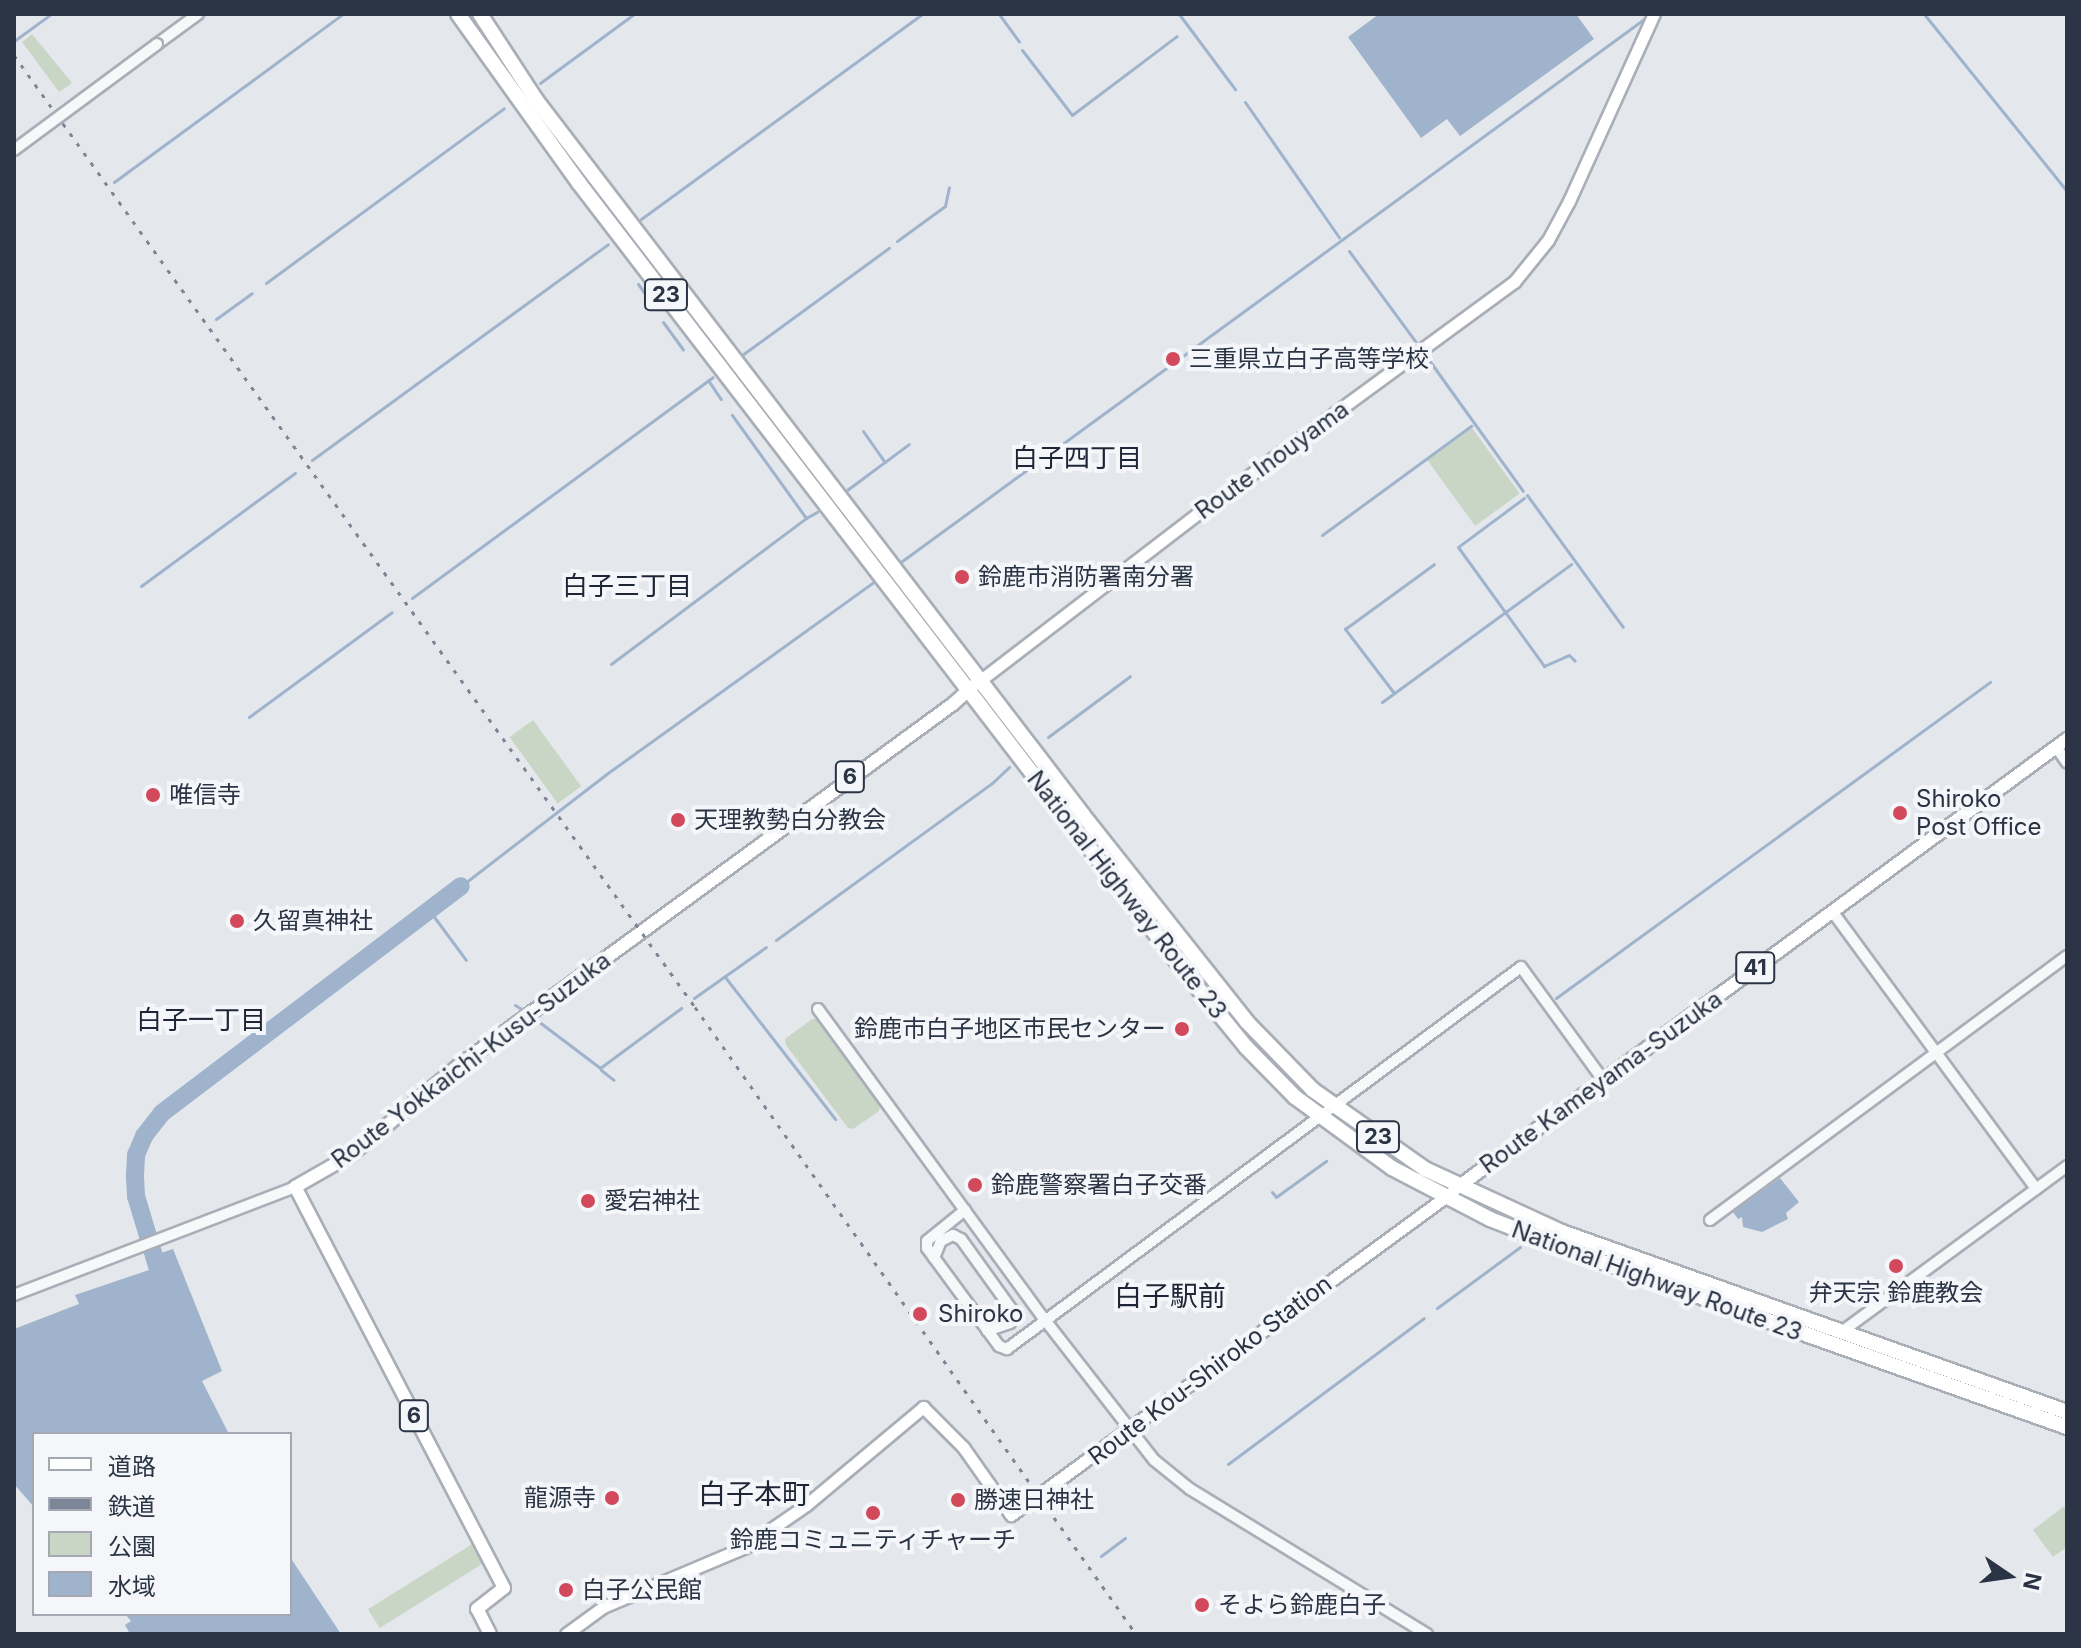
<!DOCTYPE html>
<meta charset="utf-8">
<style>
body{margin:0}
#map{position:relative;width:2081px;height:1648px;overflow:hidden;background:#e4e7ec;font-family:Inter,"Noto Sans JP",sans-serif}
div>[style]{position:absolute}
.green>*{inset:0;background:#c9d6c5;transform-origin:0 0}
.water>*{inset:0;background:#9fb4cc}
.stream>*{height:3px;margin:-1.5px;padding:0 1.5px;transform-origin:1.5px;border-radius:1.5px;background:#9fb4cc}
.river>*{height:18px;margin:-9px;padding:0 9px;transform-origin:9px;border-radius:9px;background:#9fb4cc}
.roads{filter:drop-shadow(2px 0 #a9aeb7) drop-shadow(-2px 0 #a9aeb7) drop-shadow(0 2px #a9aeb7) drop-shadow(0 -2px #a9aeb7)}
.tertiary>*{height:10px;margin:-5px;padding:0 5px;transform-origin:5px;border-radius:5px;background:#f7f8fa}
.secondary>*{height:11px;margin:-5.5px;padding:0 5.5px;transform-origin:5.5px;border-radius:5.5px;background:#fff}
.primary>*{height:12px;margin:-6px;padding:0 6px;transform-origin:6px;border-radius:6px;background:#fff}
.trunk>*{height:14px;margin:-7px;padding:0 7px;transform-origin:7px;border-radius:7px;background:#fff}
.rail>*{height:3px;margin-top:-1.5px;transform-origin:0;background:repeating-linear-gradient(90deg,#7d8696 0 4px,transparent 0 12px)}
.bridges{filter:drop-shadow(2px 0 #a9aeb7) drop-shadow(-2px 0 #a9aeb7) drop-shadow(0 2px #a9aeb7) drop-shadow(0 -2px #a9aeb7)}
.tertiary-bridge>*{height:10px;margin:-5px;padding:0 5px;transform-origin:5px;border-radius:5px;background:#f7f8fa}
.dots>*{width:22px;height:22px;translate:-50% -50%;box-sizing:border-box;border:4px solid #f4f6f9;border-radius:50%}
span{translate:-50% -50%;white-space:nowrap;text-align:center;line-height:1.15;-webkit-text-stroke:8px #f4f6f9;paint-order:stroke}
.shield-label span{padding:2px 6px;background:#f4f6f9;border:2px solid;border-radius:6px;-webkit-text-stroke-width:0}
.shield-label{font-size:22px;color:#2b3445;font-weight:700}
.poi-label{font-size:24px;color:#2b3445}
.left{translate:0 -50%;text-align:left}
.right{translate:-100% -50%;text-align:right}
.street-label{font-size:24px;color:#2b3445}
.neighbourhood-label{font-size:26px;color:#1d2536}
.quarter-label{font-size:28px;color:#1d2536}
.frame{position:absolute;inset:0;border:16px solid #2b3445;pointer-events:none}
.legend{position:absolute;left:32px;top:1432px;width:260px;height:184px;box-sizing:border-box;background:#f4f6f9;border:2px solid #a4a8b1;margin:0;padding:10px 14px;list-style:none;font-size:24px;color:#2b3445}
.legend li{display:flex;align-items:center;gap:16px;height:40px}
.legend b{width:40px;border:2px solid #a4a8b1}
.north{position:absolute;left:1969px;top:1536px;width:80px;height:80px;-webkit-text-stroke:6px #f4f6f9;paint-order:stroke;rotate:103deg;font-size:22px;font-weight:700;line-height:32px;text-align:center;color:#2b3445}
.north::after{content:'';display:block;margin:auto;width:28px;height:36px;background:#2b3445;clip-path:polygon(50% 0,100% 100%,50% 72%,0 100%)}
</style>
<div id="map">
<div class="green">
<div style="clip-path:polygon(32px 34px,72px 83px,59px 92px,22px 42px)"></div>
<div style="left:1472px;top:428px;width:81px;height:55px;rotate:54deg"></div>
<div style="left:533px;top:720px;width:82px;height:29px;rotate:54deg"></div>
<div style="clip-path:polygon(812px 1019px,818px 1019px,880px 1104px,879px 1111px,853px 1129px,848px 1128px,786px 1045px,785px 1039px)"></div>
<div style="clip-path:polygon(2063px 1507px,2067px 1508px,2067px 1547px,2053px 1557px,2033px 1530px)"></div>
<div style="left:474px;top:1543px;width:22px;height:125px;rotate:58deg"></div>
</div>
<div class="water">
<div style="clip-path:polygon(1379px 14px,1576px 14px,1594px 39px,1460px 136px,1447px 119px,1421px 138px,1348px 37px)"></div>
<div style="clip-path:polygon(1780px 1178px,1799px 1202px,1786px 1213px,1788px 1219px,1762px 1232px,1743px 1227px,1742px 1217px,1738px 1219px,1733px 1212px)"></div>
<div style="clip-path:polygon(173px 1249px,222px 1371px,202px 1381px,229px 1434px,34px 1434px,34px 1507px,14px 1484px,14px 1329px,79px 1304px,75px 1295px,152px 1269px,149px 1257px)"></div>
<div style="clip-path:polygon(290px 1557px,341px 1634px,130px 1634px,125px 1625px,131px 1621px,125px 1614px,290px 1614px)"></div>
</div>
<div class="stream">
<div style="left:999px;top:14px;width:34px;rotate:54deg"></div>
<div style="left:1179px;top:14px;width:94px;rotate:53.3deg"></div>
<div style="left:1924px;top:14px;width:228px;rotate:51.1deg"></div>
<div style="left:14px;top:41px;width:46px;rotate:-36.1deg"></div>
<div style="left:1022px;top:50px;width:82px;rotate:52.4deg"></div>
<div style="left:1072px;top:115px;width:131px;rotate:-37deg"></div>
<div style="left:540px;top:83px;width:117px;rotate:-36.3deg"></div>
<div style="left:1245px;top:102px;width:165px;rotate:55.2deg"></div>
<div style="left:114px;top:182px;width:284px;rotate:-36.3deg"></div>
<div style="left:641px;top:219px;width:348px;rotate:-36.1deg"></div>
<div style="left:897px;top:241px;width:59px;rotate:-36.1deg"></div>
<div style="left:945px;top:206px;width:19px;rotate:-78deg"></div>
<div style="left:1349px;top:251px;width:117px;rotate:53.7deg"></div>
<div style="left:266px;top:283px;width:295px;rotate:-36.3deg"></div>
<div style="left:638px;top:284px;width:31px;rotate:54deg"></div>
<div style="left:216px;top:319px;width:44px;rotate:-35.8deg"></div>
<div style="left:663px;top:322px;width:34px;rotate:54deg"></div>
<div style="left:742px;top:355px;width:182px;rotate:-36.1deg"></div>
<div style="left:1426px;top:356px;width:166px;rotate:54.3deg"></div>
<div style="left:708px;top:380px;width:23px;rotate:56deg"></div>
<div style="left:863px;top:431px;width:38px;rotate:55deg"></div>
<div style="left:312px;top:460px;width:366px;rotate:-36.1deg"></div>
<div style="left:847px;top:490px;width:77px;rotate:-36.6deg"></div>
<div style="left:1527px;top:495px;width:163px;rotate:54deg"></div>
<div style="left:1524px;top:498px;width:82px;rotate:143.4deg"></div>
<div style="left:1458px;top:547px;width:147px;rotate:54.1deg"></div>
<div style="left:1544px;top:666px;width:27px;rotate:-24deg"></div>
<div style="left:1569px;top:655px;width:8px;rotate:45deg"></div>
<div style="left:806px;top:518px;width:13px;rotate:-29deg"></div>
<div style="left:1322px;top:535px;width:185px;rotate:-36.2deg"></div>
<div style="left:898px;top:564px;width:929px;rotate:-36.15deg"></div>
<div style="left:141px;top:586px;width:191px;rotate:-36.3deg"></div>
<div style="left:412px;top:598px;width:373px;rotate:-36.3deg"></div>
<div style="left:611px;top:664px;width:244px;rotate:-36.8deg"></div>
<div style="left:806px;top:518px;width:127px;rotate:-125.7deg"></div>
<div style="left:1394px;top:693px;width:81px;rotate:-127.4deg"></div>
<div style="left:1345px;top:629px;width:110px;rotate:-36.1deg"></div>
<div style="left:1382px;top:702px;width:234px;rotate:-36.1deg"></div>
<div style="left:249px;top:717px;width:177px;rotate:-36.3deg"></div>
<div style="left:1048px;top:737px;width:102px;rotate:-36.6deg"></div>
<div style="left:461px;top:886px;width:182px;rotate:-37.6deg"></div>
<div style="left:605px;top:775px;width:334px;rotate:-35.7deg"></div>
<div style="left:429px;top:910px;width:62px;rotate:53.5deg"></div>
<div style="left:776px;top:940px;width:266px;rotate:-36deg"></div>
<div style="left:991px;top:784px;width:25px;rotate:-43deg"></div>
<div style="left:725px;top:977px;width:180px;rotate:52.2deg"></div>
<div style="left:694px;top:998px;width:88px;rotate:-35.3deg"></div>
<div style="left:1556px;top:998px;width:537px;rotate:-36.06deg"></div>
<div style="left:515px;top:1005px;width:12px;rotate:31deg"></div>
<div style="left:534px;top:1018px;width:83px;rotate:37.1deg"></div>
<div style="left:600px;top:1068px;width:101px;rotate:-36.5deg"></div>
<div style="left:601px;top:1070px;width:16px;rotate:38deg"></div>
<div style="left:1272px;top:1192px;width:6px;rotate:51deg"></div>
<div style="left:1276px;top:1197px;width:62px;rotate:-35.8deg"></div>
<div style="left:1437px;top:1308px;width:103px;rotate:-36.3deg"></div>
<div style="left:1228px;top:1464px;width:244px;rotate:-36.7deg"></div>
<div style="left:1101px;top:1556px;width:30px;rotate:-37deg"></div>
</div>
<div class="river">
<div style="left:157px;top:1266px;width:73px;rotate:-106.7deg"></div>
<div style="left:136px;top:1196px;width:21px;rotate:-93deg"></div>
<div style="left:135px;top:1175px;width:20px;rotate:-87deg"></div>
<div style="left:136px;top:1155px;width:21px;rotate:-67deg"></div>
<div style="left:144px;top:1136px;width:29px;rotate:-52deg"></div>
<div style="left:162px;top:1113px;width:375px;rotate:-37.2deg"></div>
</div>
<div class="roads">
<div class="tertiary">
<div style="left:157px;top:44px;width:51px;rotate:-36.2deg"></div>
<div style="left:2056px;top:747px;width:19px;rotate:55deg"></div>
<div style="left:1832px;top:911px;width:345px;rotate:53.7deg"></div>
<div style="left:818px;top:1009px;width:385px;rotate:53.9deg"></div>
<div style="left:1045px;top:1320px;width:177px;rotate:52.1deg"></div>
<div style="left:1154px;top:1460px;width:46px;rotate:38.9deg"></div>
<div style="left:1190px;top:1489px;width:278px;rotate:31.5deg"></div>
<div style="left:965px;top:1210px;width:49px;rotate:140.8deg"></div>
<div style="left:927px;top:1241px;width:7px;rotate:90deg"></div>
<div style="left:927px;top:1248px;width:122px;rotate:53.7deg"></div>
<div style="left:999px;top:1346px;width:9px;rotate:21deg"></div>
<div style="left:1007px;top:1349px;width:640px;rotate:-36.62deg"></div>
<div style="left:1521px;top:967px;width:140px;rotate:54deg"></div>
<div style="left:1710px;top:1220px;width:444px;rotate:-36.5deg"></div>
<div style="left:934px;top:1258px;width:18px;rotate:-68deg"></div>
<div style="left:941px;top:1241px;width:13px;rotate:-27deg"></div>
<div style="left:953px;top:1235px;width:9px;rotate:27deg"></div>
<div style="left:961px;top:1239px;width:87px;rotate:54.3deg"></div>
<div style="left:1012px;top:1310px;width:13px;rotate:99deg"></div>
<div style="left:1010px;top:1323px;width:24px;rotate:161deg"></div>
<div style="left:14px;top:1295px;width:301px;rotate:-21deg"></div>
<div style="left:1840px;top:1333px;width:282px;rotate:-36.3deg"></div>
</div>
<div class="secondary">
<div style="left:982px;top:679px;width:281px;rotate:-37.5deg"></div>
<div style="left:1205px;top:508px;width:383px;rotate:-36.2deg"></div>
<div style="left:1514px;top:282px;width:54px;rotate:-51deg"></div>
<div style="left:1548px;top:240px;width:44px;rotate:-61.7deg"></div>
<div style="left:1569px;top:201px;width:205px;rotate:-65.6deg"></div>
<div style="left:566px;top:1634px;width:46px;rotate:-36.1deg"></div>
<div style="left:603px;top:1607px;width:154px;rotate:-22.9deg"></div>
<div style="left:745px;top:1547px;width:74px;rotate:-34.5deg"></div>
<div style="left:806px;top:1505px;width:153px;rotate:-39.9deg"></div>
<div style="left:923px;top:1407px;width:57px;rotate:45deg"></div>
<div style="left:963px;top:1447px;width:83px;rotate:54.8deg"></div>
<div style="left:1011px;top:1515px;width:537px;rotate:-36.21deg"></div>
</div>
<div class="primary">
<div style="left:1454px;top:1190px;width:761px;rotate:-36.34deg"></div>
<div style="left:490px;top:1634px;width:28px;rotate:-117deg"></div>
<div style="left:477px;top:1609px;width:34px;rotate:-38deg"></div>
<div style="left:504px;top:1588px;width:452px;rotate:-117.5deg"></div>
<div style="left:295px;top:1187px;width:64px;rotate:-29.7deg"></div>
<div style="left:351px;top:1155px;width:138px;rotate:-39.7deg"></div>
<div style="left:457px;top:1067px;width:615px;rotate:-36.2deg"></div>
<div style="left:953px;top:704px;width:27px;rotate:-42deg"></div>
</div>
<div class="trunk">
<div style="left:458px;top:14px;width:208px;rotate:54.4deg"></div>
<div style="left:579px;top:183px;width:993px;rotate:52.48deg"></div>
<div style="left:1184px;top:971px;width:98px;rotate:50.8deg"></div>
<div style="left:1246px;top:1047px;width:70px;rotate:45.6deg"></div>
<div style="left:1295px;top:1097px;width:120px;rotate:36.2deg"></div>
<div style="left:1392px;top:1168px;width:110px;rotate:27.5deg"></div>
<div style="left:1490px;top:1219px;width:85px;rotate:21.4deg"></div>
<div style="left:1569px;top:1250px;width:529px;rotate:19.57deg"></div>
<div style="left:480px;top:14px;width:103px;rotate:56.9deg"></div>
<div style="left:536px;top:100px;width:900px;rotate:52.58deg"></div>
<div style="left:1083px;top:815px;width:264px;rotate:51.6deg"></div>
<div style="left:1247px;top:1022px;width:95px;rotate:45.9deg"></div>
<div style="left:1313px;top:1090px;width:137px;rotate:35.2deg"></div>
<div style="left:1425px;top:1169px;width:151px;rotate:24.7deg"></div>
<div style="left:1562px;top:1232px;width:536px;rotate:19.62deg"></div>
</div>
</div>
<div class="rail">
<div style="left:14px;top:55px;width:1170px;rotate:54.42deg"></div>
<div style="left:695px;top:1007px;width:767px;rotate:54.88deg"></div>
</div>
<div class="bridges">
<div class="tertiary-bridge">
<div style="left:14px;top:150px;width:178px;rotate:-36.5deg"></div>
</div>
</div>
<div class="dots">
<div style="left:1173px;top:359px;background:#d1495b"></div>
<div style="left:962px;top:577px;background:#d1495b"></div>
<div style="left:153px;top:795px;background:#d1495b"></div>
<div style="left:1900px;top:813px;background:#d1495b"></div>
<div style="left:678px;top:820px;background:#d1495b"></div>
<div style="left:237px;top:921px;background:#d1495b"></div>
<div style="left:1182px;top:1029px;background:#d1495b"></div>
<div style="left:975px;top:1185px;background:#d1495b"></div>
<div style="left:588px;top:1201px;background:#d1495b"></div>
<div style="left:1896px;top:1266px;background:#d1495b"></div>
<div style="left:920px;top:1314px;background:#d1495b"></div>
<div style="left:612px;top:1498px;background:#d1495b"></div>
<div style="left:958px;top:1500px;background:#d1495b"></div>
<div style="left:873px;top:1513px;background:#d1495b"></div>
<div style="left:566px;top:1590px;background:#d1495b"></div>
<div style="left:1202px;top:1605px;background:#d1495b"></div>
</div>
<div class="shield-label">
<span style="left:666px;top:295px">23</span>
<span style="left:850px;top:777px">6</span>
<span style="left:1755px;top:968px">41</span>
<span style="left:1378px;top:1137px">23</span>
<span style="left:414px;top:1416px">6</span>
</div>
<div class="poi-label">
<span class="left" style="left:1189px;top:359px">三重県立白子高等学校</span>
<span class="left" style="left:978px;top:577px">鈴鹿市消防署南分署</span>
<span class="left" style="left:169px;top:795px">唯信寺</span>
<span class="left" style="left:1916px;top:813px">Shiroko<br>Post Office</span>
<span class="left" style="left:694px;top:820px">天理教勢白分教会</span>
<span class="left" style="left:253px;top:921px">久留真神社</span>
<span class="right" style="left:1166px;top:1029px">鈴鹿市白子地区市民センター</span>
<span class="left" style="left:991px;top:1185px">鈴鹿警察署白子交番</span>
<span class="left" style="left:604px;top:1201px">愛宕神社</span>
<span style="left:1896px;top:1293px">弁天宗 鈴鹿教会</span>
<span class="left" style="left:938px;top:1314px">Shiroko</span>
<span class="right" style="left:596px;top:1498px">龍源寺</span>
<span class="left" style="left:974px;top:1500px">勝速日神社</span>
<span style="left:873px;top:1540px">鈴鹿コミュニティチャーチ</span>
<span class="left" style="left:582px;top:1590px">白子公民館</span>
<span class="left" style="left:1218px;top:1605px">そよら鈴鹿白子</span>
</div>
<div class="street-label">
<span style="left:1272px;top:460px;rotate:-36deg">Route Inouyama</span>
<span style="left:1127px;top:895px;rotate:52deg">National Highway Route 23</span>
<span style="left:471px;top:1060px;rotate:-37deg">Route Yokkaichi-Kusu-Suzuka</span>
<span style="left:1601px;top:1082px;rotate:-36deg">Route Kameyama-Suzuka</span>
<span style="left:1657px;top:1281px;rotate:20deg">National Highway Route 23</span>
<span style="left:1210px;top:1370px;rotate:-37deg">Route Kou-Shiroko Station</span>
</div>
<div class="neighbourhood-label">
<span style="left:1077px;top:458px">白子四丁目</span>
<span style="left:627px;top:586px">白子三丁目</span>
<span style="left:201px;top:1020px">白子一丁目</span>
</div>
<div class="quarter-label">
<span style="left:1170px;top:1296px">白子駅前</span>
<span style="left:754px;top:1494px">白子本町</span>
</div>
<div class="frame"></div>
<ul class="legend">
<li><b style="height:10px;background:#fff"></b>道路</li>
<li><b style="height:10px;background:#7d8696"></b>鉄道</li>
<li><b style="height:22px;background:#c9d6c5"></b>公園</li>
<li><b style="height:22px;background:#9fb4cc"></b>水域</li>
</ul>
<div class="north">N</div>
</div>
